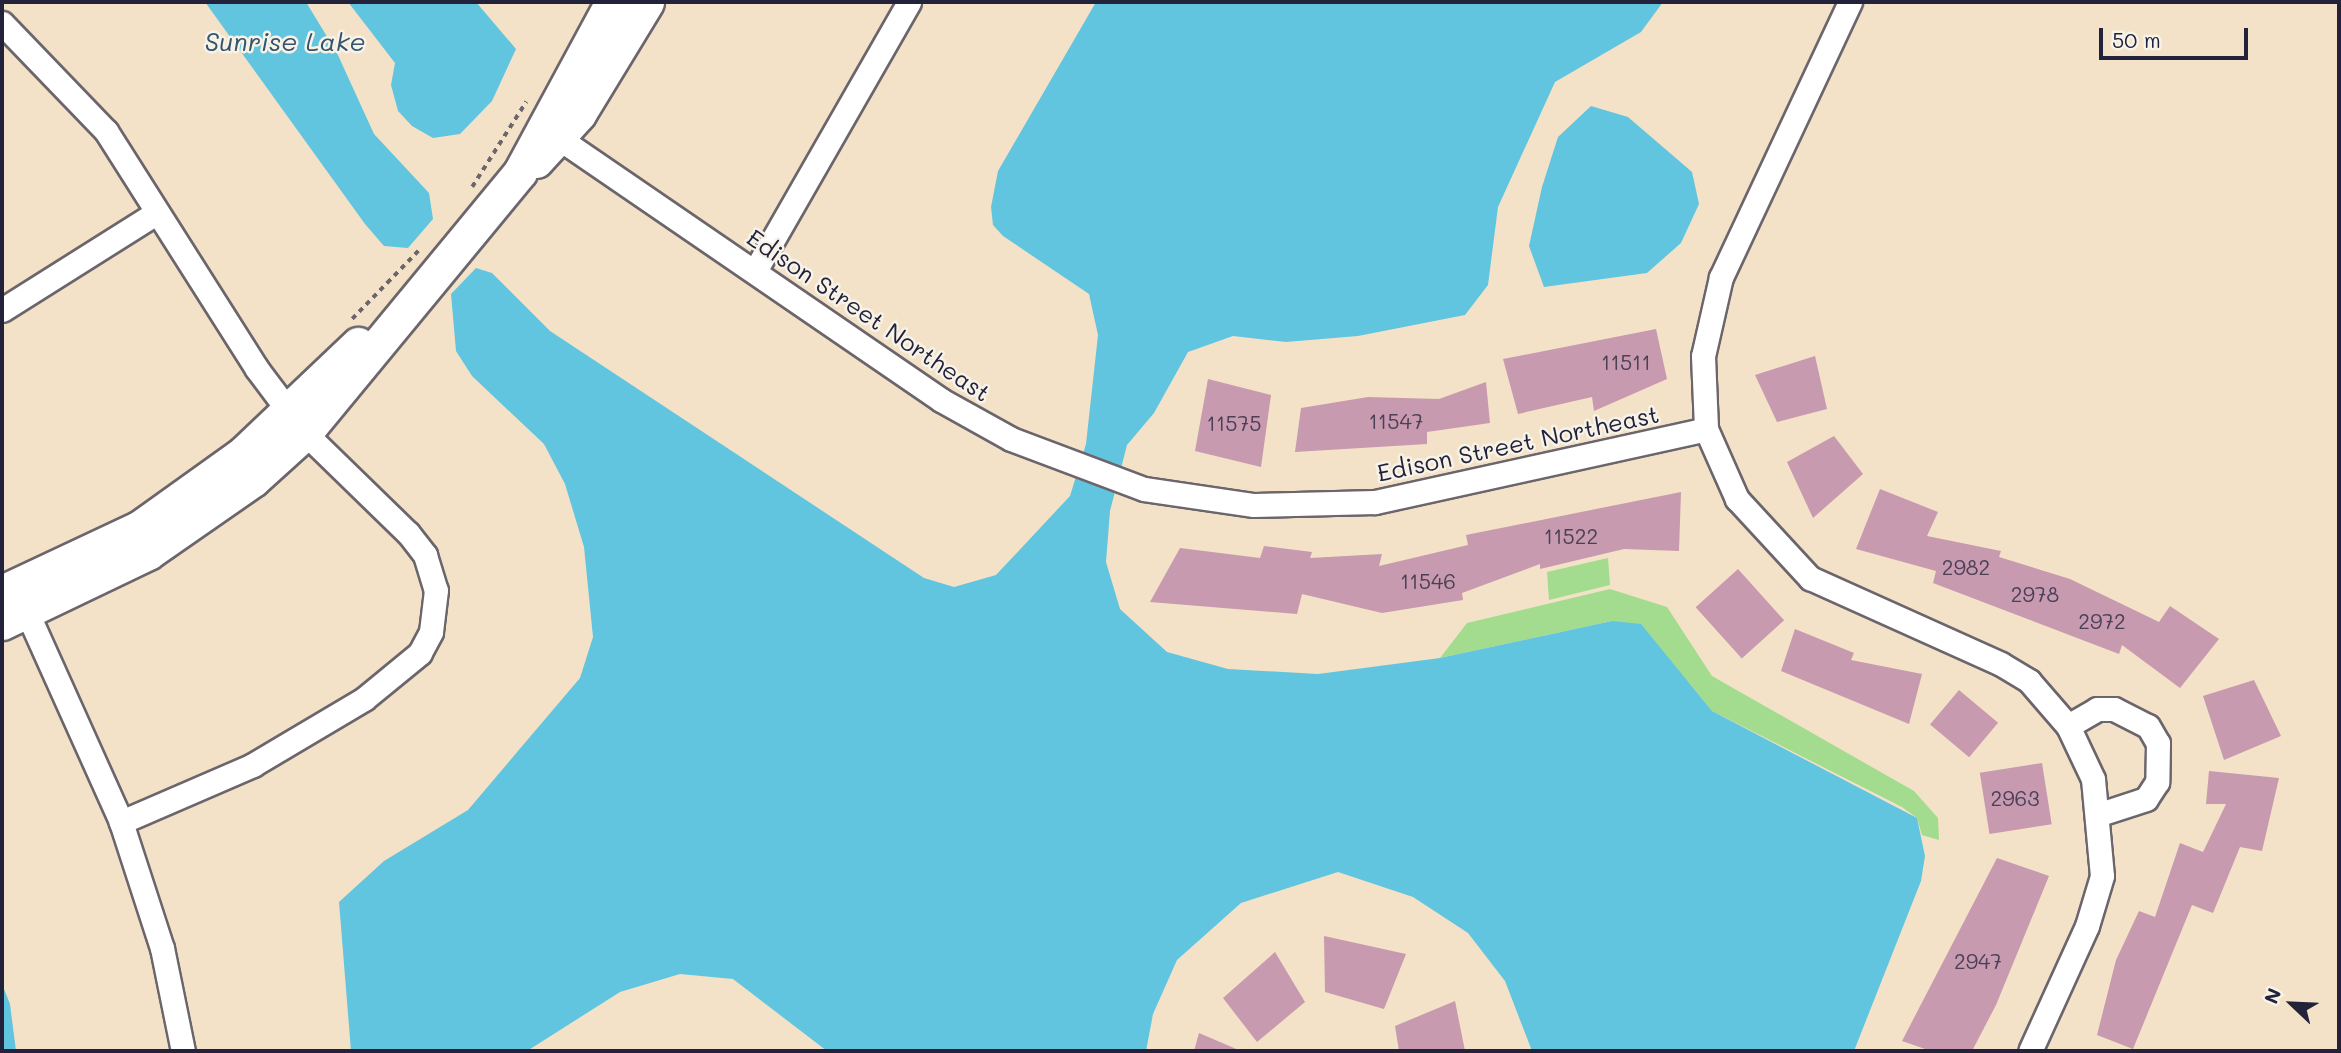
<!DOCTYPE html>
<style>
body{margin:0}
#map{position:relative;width:2341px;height:1053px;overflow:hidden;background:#f3e2c7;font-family:Mali,sans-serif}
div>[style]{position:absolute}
.green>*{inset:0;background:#a3dc8f}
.water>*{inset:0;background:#61c5df}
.building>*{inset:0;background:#c79aaf;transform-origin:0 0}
.path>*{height:3.5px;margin-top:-1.75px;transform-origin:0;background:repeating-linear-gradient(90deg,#6b656c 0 5px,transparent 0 10px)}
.roads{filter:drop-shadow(2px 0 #6b656c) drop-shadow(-2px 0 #6b656c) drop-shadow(0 2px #6b656c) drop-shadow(0 -2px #6b656c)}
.street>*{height:23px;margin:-11.5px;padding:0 11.5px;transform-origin:11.5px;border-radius:11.5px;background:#fff}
.secondary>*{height:33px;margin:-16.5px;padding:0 16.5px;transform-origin:16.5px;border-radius:16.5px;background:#fff}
span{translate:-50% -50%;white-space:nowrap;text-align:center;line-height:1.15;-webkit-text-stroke:5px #f7f3e8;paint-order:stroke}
.number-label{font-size:21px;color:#4b4058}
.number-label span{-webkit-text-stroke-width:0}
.street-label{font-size:24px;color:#22223b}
.water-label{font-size:26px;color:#35536c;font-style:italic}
.frame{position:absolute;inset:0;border:4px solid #22223b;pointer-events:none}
.north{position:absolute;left:2257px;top:969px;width:70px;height:70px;-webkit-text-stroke:5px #f7f3e8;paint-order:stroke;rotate:293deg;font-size:19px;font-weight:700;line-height:28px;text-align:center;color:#22223b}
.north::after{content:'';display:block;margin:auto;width:24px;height:32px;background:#22223b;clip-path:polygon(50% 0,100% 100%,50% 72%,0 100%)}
.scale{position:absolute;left:2099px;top:28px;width:149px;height:32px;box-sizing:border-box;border:4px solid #22223b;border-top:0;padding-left:9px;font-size:21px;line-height:24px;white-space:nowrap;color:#22223b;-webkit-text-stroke:5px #f7f3e8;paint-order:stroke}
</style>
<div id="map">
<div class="green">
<div style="clip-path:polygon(1608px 558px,1610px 585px,1549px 600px,1547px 572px)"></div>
<div style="clip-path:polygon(1610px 589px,1667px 607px,1712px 676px,1914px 791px,1938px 818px,1939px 840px,1922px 835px,1917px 818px,1902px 807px,1712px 711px,1690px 684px,1612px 621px,1440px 658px,1467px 623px)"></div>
</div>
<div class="water">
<div style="clip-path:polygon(205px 2px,306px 2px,337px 53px,374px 134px,429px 193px,433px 219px,408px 248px,384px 246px,365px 224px)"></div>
<div style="clip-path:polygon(348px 2px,476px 2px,516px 49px,492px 101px,460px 134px,433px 138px,412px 126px,398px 111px,391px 85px,395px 63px)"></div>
<div style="clip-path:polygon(1096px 2px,1663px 2px,1641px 32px,1555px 82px,1498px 207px,1488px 285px,1465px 315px,1358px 336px,1286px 342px,1233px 336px,1188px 352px,1154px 413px,1127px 445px,1110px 511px,1106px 562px,1120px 609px,1167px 652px,1228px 669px,1318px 674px,1440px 658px,1612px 621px,1641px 624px,1712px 711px,1917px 818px,1925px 856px,1921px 881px,1854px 1051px,1532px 1051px,1505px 981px,1468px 933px,1413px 897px,1338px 872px,1241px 903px,1177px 960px,1153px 1014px,1146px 1051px,827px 1051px,733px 979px,680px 974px,620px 992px,527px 1051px,351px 1051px,339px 902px,384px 861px,468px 810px,580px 678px,593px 637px,584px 547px,565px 484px,544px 444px,472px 376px,456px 351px,451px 294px,476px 268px,492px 273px,550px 331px,924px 578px,954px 587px,996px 575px,1070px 496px,1086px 444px,1098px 335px,1089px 294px,1003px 236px,993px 225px,991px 207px,998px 171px)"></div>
<div style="clip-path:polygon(1591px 106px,1628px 117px,1692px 172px,1699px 204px,1681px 243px,1647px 273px,1544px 287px,1529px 246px,1542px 187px,1558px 137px)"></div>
<div style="clip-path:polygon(2px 984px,10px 1004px,16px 1051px,2px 1051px)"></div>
</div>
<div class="building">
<div style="clip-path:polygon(1656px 329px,1667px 379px,1594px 411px,1592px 397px,1518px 414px,1503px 359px)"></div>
<div style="clip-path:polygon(1815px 356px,1827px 409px,1777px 422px,1755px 375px)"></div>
<div style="clip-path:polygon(1208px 379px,1271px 395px,1261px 467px,1195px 451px)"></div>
<div style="clip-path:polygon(1486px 382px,1490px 423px,1427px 432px,1427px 444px,1295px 452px,1301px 408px,1368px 397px,1439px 399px)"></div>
<div style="clip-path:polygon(1834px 436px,1863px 474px,1813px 518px,1787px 462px)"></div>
<div style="clip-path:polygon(1880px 489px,1938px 512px,1927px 536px,2001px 551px,1999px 557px,2070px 579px,2159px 622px,2170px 606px,2219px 639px,2180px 688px,2122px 645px,2119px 654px,1933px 583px,1936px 571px,1856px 549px)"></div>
<div style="clip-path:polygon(1681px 492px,1679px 551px,1624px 549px,1540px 569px,1540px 564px,1462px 593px,1463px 600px,1382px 613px,1302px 594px,1297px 614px,1150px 602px,1180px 548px,1260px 558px,1264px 546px,1312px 552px,1310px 558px,1382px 554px,1379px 566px,1468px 545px,1466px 535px)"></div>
<div style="left:1738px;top:569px;width:69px;height:57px;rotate:48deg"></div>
<div style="clip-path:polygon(1795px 629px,1854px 653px,1851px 660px,1922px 674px,1909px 724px,1781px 671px)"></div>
<div style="clip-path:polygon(2254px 680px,2281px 736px,2224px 760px,2203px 696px)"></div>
<div style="left:1959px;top:690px;width:51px;height:45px;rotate:40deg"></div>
<div style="left:2042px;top:763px;width:62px;height:63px;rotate:81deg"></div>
<div style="clip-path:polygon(2209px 771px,2279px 778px,2262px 851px,2240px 847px,2213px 913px,2192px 905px,2133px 1049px,2097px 1035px,2116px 960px,2139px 911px,2155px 917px,2180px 843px,2203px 852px,2226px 804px,2206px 804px)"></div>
<div style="clip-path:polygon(1997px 858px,2049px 876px,1996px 1005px,1972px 1051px,1931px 1051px,1902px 1041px)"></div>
<div style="clip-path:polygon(1324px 936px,1406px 954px,1384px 1009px,1325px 992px)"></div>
<div style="clip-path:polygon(1275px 952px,1305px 1002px,1257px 1042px,1223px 998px)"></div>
<div style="clip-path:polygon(1455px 1001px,1465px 1051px,1399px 1051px,1395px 1026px)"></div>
<div style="clip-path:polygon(1199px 1033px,1241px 1051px,1194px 1051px)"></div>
</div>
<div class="path">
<div style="left:472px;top:187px;width:101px;rotate:-57.6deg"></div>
<div style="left:352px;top:319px;width:98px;rotate:-45.8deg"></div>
</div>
<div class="roads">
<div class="street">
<div style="left:1850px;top:2px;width:304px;rotate:115.1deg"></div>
<div style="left:1721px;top:277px;width:81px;rotate:102.8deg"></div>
<div style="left:1703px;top:356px;width:73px;rotate:87.6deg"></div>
<div style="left:1706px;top:429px;width:77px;rotate:66.1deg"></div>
<div style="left:1737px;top:499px;width:108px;rotate:47.3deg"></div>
<div style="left:1810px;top:578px;width:209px;rotate:24.2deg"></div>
<div style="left:2001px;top:664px;width:33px;rotate:31deg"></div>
<div style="left:2029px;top:681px;width:60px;rotate:49.1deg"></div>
<div style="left:2068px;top:726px;width:59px;rotate:64.7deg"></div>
<div style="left:2093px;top:779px;width:97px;rotate:84.7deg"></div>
<div style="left:2102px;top:876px;width:52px;rotate:106.7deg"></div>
<div style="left:2087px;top:926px;width:137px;rotate:114.5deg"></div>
<div style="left:2px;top:23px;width:150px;rotate:46.1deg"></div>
<div style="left:106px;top:131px;width:282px;rotate:57.6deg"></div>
<div style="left:257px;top:369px;width:80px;rotate:53.1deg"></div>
<div style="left:305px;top:433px;width:144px;rotate:44.2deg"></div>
<div style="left:408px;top:533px;width:28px;rotate:52deg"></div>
<div style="left:425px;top:555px;width:37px;rotate:73deg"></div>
<div style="left:436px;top:590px;width:42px;rotate:96.8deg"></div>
<div style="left:431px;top:632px;width:24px;rotate:118deg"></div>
<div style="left:420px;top:653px;width:72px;rotate:140.6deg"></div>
<div style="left:364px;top:699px;width:129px;rotate:149.3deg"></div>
<div style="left:253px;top:765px;width:144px;rotate:156.6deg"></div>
<div style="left:560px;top:139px;width:462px;rotate:34.4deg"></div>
<div style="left:941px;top:400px;width:80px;rotate:29.1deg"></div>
<div style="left:1011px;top:439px;width:142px;rotate:20.6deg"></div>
<div style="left:1144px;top:489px;width:111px;rotate:8.3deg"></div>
<div style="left:1254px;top:505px;width:121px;rotate:-1.4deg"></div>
<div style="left:1375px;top:502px;width:339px;rotate:-12.4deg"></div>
<div style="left:755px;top:271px;width:310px;rotate:-60.2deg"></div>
<div style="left:2px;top:310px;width:182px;rotate:-32.2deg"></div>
<div style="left:21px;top:599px;width:244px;rotate:65.8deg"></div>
<div style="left:121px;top:822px;width:133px;rotate:72deg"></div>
<div style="left:162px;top:948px;width:105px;rotate:78.5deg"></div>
<div style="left:2068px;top:726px;width:34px;rotate:-30deg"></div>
<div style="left:2097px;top:709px;width:17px"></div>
<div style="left:2114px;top:709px;width:38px;rotate:27deg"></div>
<div style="left:2148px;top:726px;width:20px;rotate:60deg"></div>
<div style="left:2158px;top:743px;width:39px;rotate:91deg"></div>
<div style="left:2157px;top:782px;width:20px;rotate:123deg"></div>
<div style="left:2146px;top:799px;width:48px;rotate:161.9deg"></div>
</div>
<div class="secondary">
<div style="left:536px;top:161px;width:64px;rotate:-47.5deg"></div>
<div style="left:579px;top:114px;width:131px;rotate:-58.7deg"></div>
<div style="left:2px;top:592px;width:153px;rotate:-25.2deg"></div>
<div style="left:140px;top:527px;width:125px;rotate:-35.6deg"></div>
<div style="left:242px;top:454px;width:160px;rotate:-43.5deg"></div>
<div style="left:2px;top:623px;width:162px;rotate:-25.6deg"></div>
<div style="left:148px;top:553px;width:128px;rotate:-34.8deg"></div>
<div style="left:253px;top:480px;width:70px;rotate:-42.1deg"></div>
<div style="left:305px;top:433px;width:338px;rotate:-50.5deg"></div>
<div style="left:520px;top:172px;width:193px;rotate:-61.6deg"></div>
</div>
</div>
<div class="number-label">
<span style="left:1626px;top:362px">11511</span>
<span style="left:1396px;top:421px">11547</span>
<span style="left:1234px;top:423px">11575</span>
<span style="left:1571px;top:536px">11522</span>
<span style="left:1966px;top:567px">2982</span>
<span style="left:1428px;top:581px">11546</span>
<span style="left:2035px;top:594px">2978</span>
<span style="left:2102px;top:621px">2972</span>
<span style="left:2015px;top:798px">2963</span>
<span style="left:1978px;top:961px">2947</span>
</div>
<div class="street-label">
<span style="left:869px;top:315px;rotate:34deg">Edison Street Northeast</span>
<span style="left:1518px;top:443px;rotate:-12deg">Edison Street Northeast</span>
</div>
<div class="water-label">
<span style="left:285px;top:42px">Sunrise Lake</span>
</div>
<div class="frame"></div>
<div class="north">N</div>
<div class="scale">50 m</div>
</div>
